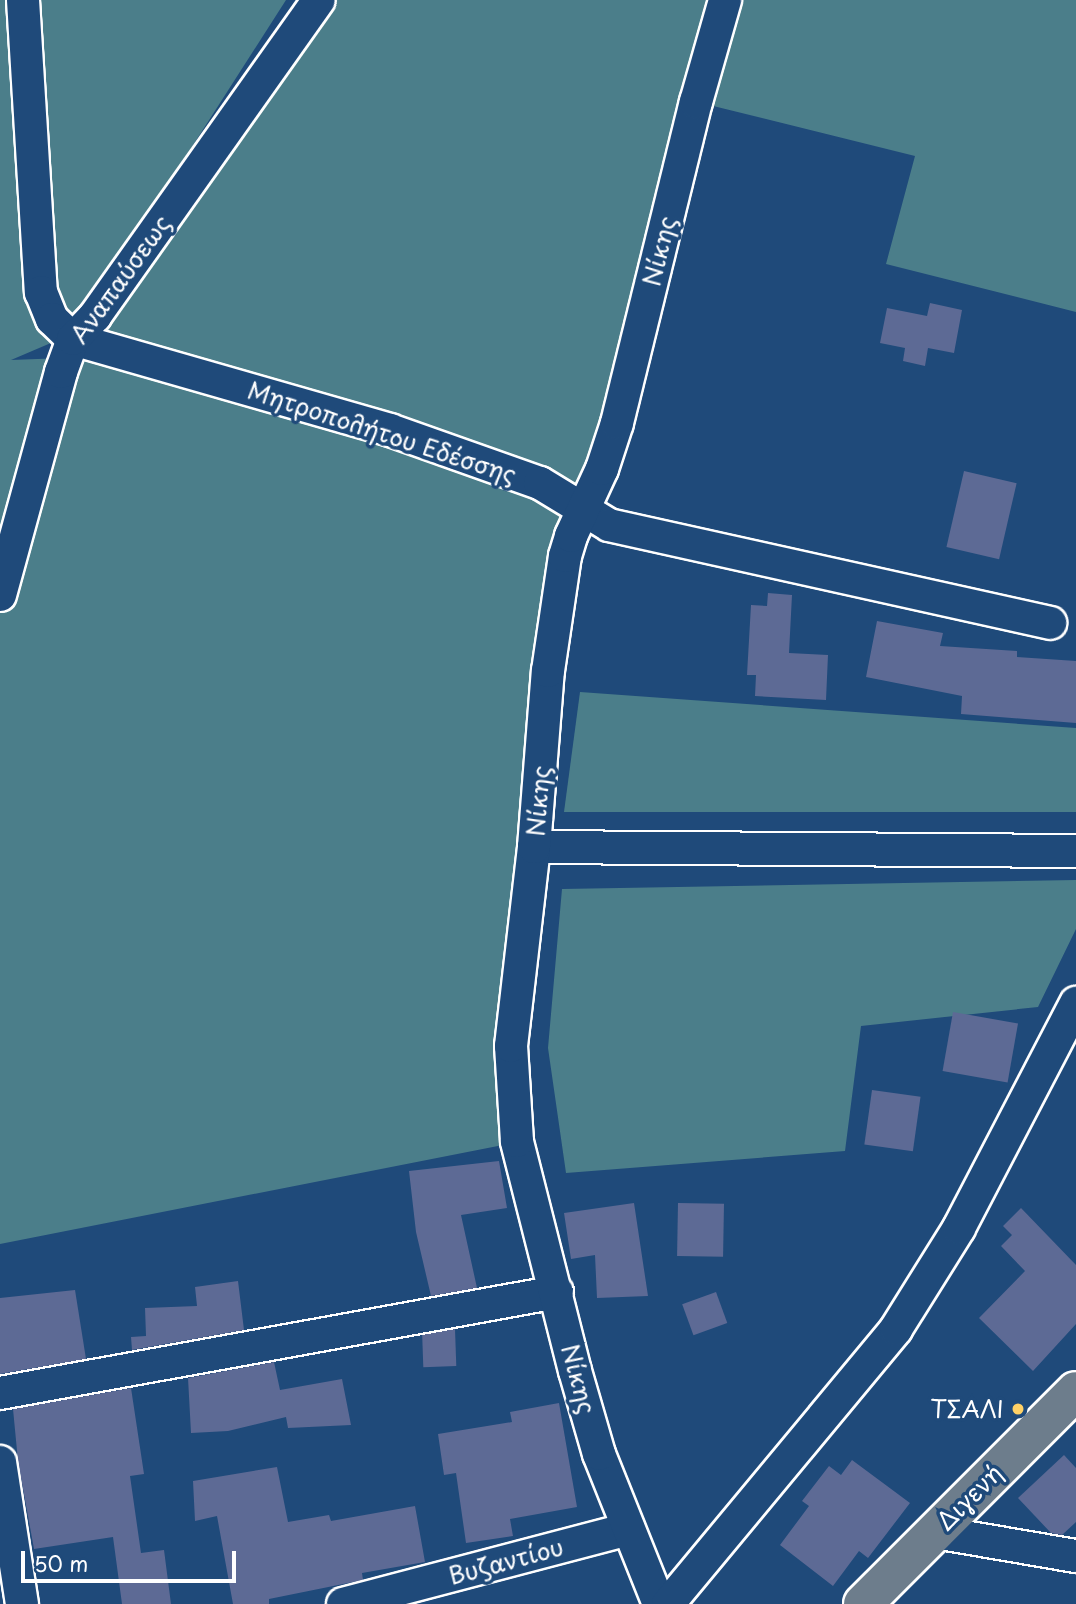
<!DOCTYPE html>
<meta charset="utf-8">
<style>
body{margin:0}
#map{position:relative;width:1076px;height:1604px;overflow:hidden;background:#1f4a7a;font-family:"Playpen Sans",sans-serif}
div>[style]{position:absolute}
.green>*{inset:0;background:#4b7e8a}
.building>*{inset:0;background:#5d6a95;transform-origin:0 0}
.roads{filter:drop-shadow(2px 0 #fff) drop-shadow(-2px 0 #fff) drop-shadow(0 2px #fff) drop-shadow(0 -2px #fff)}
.minor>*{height:32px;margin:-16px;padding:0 16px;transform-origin:16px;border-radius:16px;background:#1f4a7a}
.major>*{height:38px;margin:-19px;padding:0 19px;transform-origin:19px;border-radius:19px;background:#6d7d8c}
.dots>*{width:19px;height:19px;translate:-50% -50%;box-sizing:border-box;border:4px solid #1f4a7a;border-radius:50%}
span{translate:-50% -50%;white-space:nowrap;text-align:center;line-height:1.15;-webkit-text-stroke:7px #1f4a7a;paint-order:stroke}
.street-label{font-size:24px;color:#fff}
.poi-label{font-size:24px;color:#fff}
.right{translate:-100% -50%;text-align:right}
.scale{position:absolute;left:21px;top:1551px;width:215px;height:32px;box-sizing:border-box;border:4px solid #fff;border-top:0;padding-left:9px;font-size:21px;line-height:24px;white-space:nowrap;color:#fff;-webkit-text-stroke:5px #1f4a7a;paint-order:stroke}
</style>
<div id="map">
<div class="green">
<div style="clip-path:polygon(0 0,286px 0,72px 334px,11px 360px,64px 358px,319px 0,1076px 0,1076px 312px,886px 264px,915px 156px,697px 102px,571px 536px,503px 1145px,0 1244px)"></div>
<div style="clip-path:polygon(580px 692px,1076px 728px,1076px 812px,564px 812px)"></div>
<div style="clip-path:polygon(1076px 880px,1076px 929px,1038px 1007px,861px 1026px,845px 1151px,566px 1173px,548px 1048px,562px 889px)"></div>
</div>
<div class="building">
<div style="clip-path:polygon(930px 303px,962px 310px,954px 353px,928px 348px,925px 366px,903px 361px,905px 348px,880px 343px,887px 308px,927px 316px)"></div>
<div style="left:964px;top:471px;width:54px;height:78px;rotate:13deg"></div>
<div style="clip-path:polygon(768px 593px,792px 595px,789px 653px,828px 655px,826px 700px,755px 696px,756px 675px,747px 675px,751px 605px,767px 606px)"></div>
<div style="clip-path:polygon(877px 621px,943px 633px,940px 646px,1017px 651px,1017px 657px,1076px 661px,1076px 723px,961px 714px,962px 696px,866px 677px)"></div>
<div style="left:953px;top:1012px;width:66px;height:60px;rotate:10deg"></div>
<div style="left:872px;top:1090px;width:49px;height:55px;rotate:8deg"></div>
<div style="clip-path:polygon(499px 1161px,507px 1208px,461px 1215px,477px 1288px,431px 1296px,416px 1232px,409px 1171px)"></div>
<div style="clip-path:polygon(634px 1203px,648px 1296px,597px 1298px,595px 1255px,571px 1259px,564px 1213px)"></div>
<div style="left:678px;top:1203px;width:46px;height:53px;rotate:1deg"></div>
<div style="clip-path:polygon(1021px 1208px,1076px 1265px,1076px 1324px,1033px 1371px,979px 1318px,1025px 1271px,1001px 1246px,1012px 1235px,1003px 1226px)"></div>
<div style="clip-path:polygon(238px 1281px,244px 1330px,132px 1350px,131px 1337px,146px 1336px,145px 1308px,197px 1306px,195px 1287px)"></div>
<div style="clip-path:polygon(75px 1290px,86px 1359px,0 1374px,0 1298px)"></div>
<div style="left:716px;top:1292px;width:33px;height:36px;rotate:70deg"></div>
<div style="left:455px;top:1329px;width:37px;height:33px;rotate:88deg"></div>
<div style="clip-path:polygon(274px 1362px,280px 1390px,342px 1379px,351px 1425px,288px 1428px,286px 1417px,228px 1431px,191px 1433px,188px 1378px)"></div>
<div style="clip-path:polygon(131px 1388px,144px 1474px,130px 1476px,141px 1553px,164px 1550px,171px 1604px,122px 1604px,113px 1537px,34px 1549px,18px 1461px,13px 1409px)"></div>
<div style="clip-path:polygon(559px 1403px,577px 1507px,510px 1519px,513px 1536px,466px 1543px,456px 1473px,444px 1475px,438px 1434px,512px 1422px,510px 1412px)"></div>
<div style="clip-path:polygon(1064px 1455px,1076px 1468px,1076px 1522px,1062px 1535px,1051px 1533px,1018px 1498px)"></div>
<div style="clip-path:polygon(852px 1460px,910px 1503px,868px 1558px,859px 1551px,833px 1586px,780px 1545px,809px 1506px,802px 1501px,829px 1466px,841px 1475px)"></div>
<div style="clip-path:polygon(277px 1467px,288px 1522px,329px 1515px,331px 1521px,415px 1506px,425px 1562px,362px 1573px,363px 1580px,269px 1599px,269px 1604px,233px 1604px,217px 1516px,195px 1521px,193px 1481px)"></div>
</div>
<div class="roads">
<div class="minor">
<div style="left:23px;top:0;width:293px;rotate:86.5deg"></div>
<div style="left:41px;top:292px;width:29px;rotate:68deg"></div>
<div style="left:52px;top:319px;width:29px;rotate:44deg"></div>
<div style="left:73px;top:339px;width:330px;rotate:16deg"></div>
<div style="left:390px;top:430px;width:159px;rotate:19.5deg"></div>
<div style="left:540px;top:483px;width:81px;rotate:31.3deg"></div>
<div style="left:609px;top:525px;width:452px;rotate:12.5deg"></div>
<div style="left:0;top:595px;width:231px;rotate:-74.7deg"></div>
<div style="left:61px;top:372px;width:35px;rotate:-70deg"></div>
<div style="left:73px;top:339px;width:32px;rotate:-46deg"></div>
<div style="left:95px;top:316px;width:387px;rotate:-54.7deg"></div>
<div style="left:534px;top:847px;width:542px;rotate:0.42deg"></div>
<div style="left:0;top:1393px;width:566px;rotate:-10.28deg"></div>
<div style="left:0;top:1462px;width:144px;rotate:81.2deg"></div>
<div style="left:935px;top:1532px;width:143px;rotate:9.7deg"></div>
<div style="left:343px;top:1604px;width:295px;rotate:-14.7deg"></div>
<div style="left:659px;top:1604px;width:162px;rotate:-111.8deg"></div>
<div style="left:599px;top:1454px;width:86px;rotate:-106.1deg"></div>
<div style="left:575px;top:1371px;width:237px;rotate:-104.2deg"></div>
<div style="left:517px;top:1141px;width:95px;rotate:-93.6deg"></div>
<div style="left:511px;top:1046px;width:200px;rotate:-83.4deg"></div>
<div style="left:534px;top:847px;width:177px;rotate:-85.5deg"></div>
<div style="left:548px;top:671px;width:116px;rotate:-81.6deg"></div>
<div style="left:565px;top:556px;width:21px;rotate:-73deg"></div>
<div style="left:571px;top:536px;width:74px;rotate:-65.2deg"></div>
<div style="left:602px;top:469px;width:48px;rotate:-71.9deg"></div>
<div style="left:617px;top:423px;width:331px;rotate:-76.2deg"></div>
<div style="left:696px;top:102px;width:106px;rotate:-74.1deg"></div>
<div style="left:668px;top:1604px;width:357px;rotate:-50.3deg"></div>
<div style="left:896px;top:1329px;width:119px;rotate:-58deg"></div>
<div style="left:959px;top:1228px;width:254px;rotate:-62.5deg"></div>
</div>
<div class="major">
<div style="left:863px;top:1604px;width:301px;rotate:-45deg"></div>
</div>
</div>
<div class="dots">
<div style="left:1018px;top:1409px;background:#ffd166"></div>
</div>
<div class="street-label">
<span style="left:659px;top:251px;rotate:-76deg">Νίκης</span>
<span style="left:120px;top:279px;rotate:-54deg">Αναπαύσεως</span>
<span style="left:382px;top:432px;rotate:18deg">Μητροπολήτου Εδέσσης</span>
<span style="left:538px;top:801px;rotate:-85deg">Νίκης</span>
<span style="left:579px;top:1379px;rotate:75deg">Νίκης</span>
<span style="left:969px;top:1497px;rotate:-45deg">Διγενή</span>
<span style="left:506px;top:1561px;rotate:-15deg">Βυζαντίου</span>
</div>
<div class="poi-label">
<span class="right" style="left:1004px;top:1409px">ΤΣΑΛΙ</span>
</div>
<div class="scale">50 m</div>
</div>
